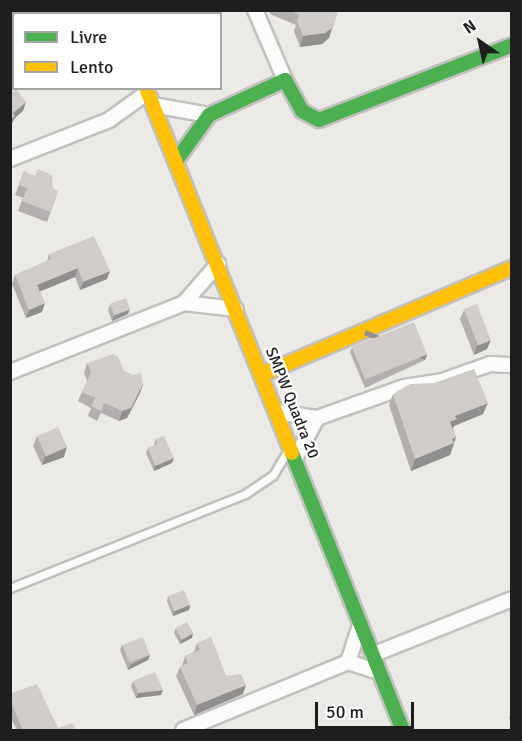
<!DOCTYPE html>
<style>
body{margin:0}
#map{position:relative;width:522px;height:741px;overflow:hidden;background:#eceae7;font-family:Signika,sans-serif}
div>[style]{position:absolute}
.roads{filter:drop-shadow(2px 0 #c2c1bf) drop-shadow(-2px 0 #c2c1bf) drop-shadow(0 2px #c2c1bf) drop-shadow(0 -2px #c2c1bf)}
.lane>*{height:7px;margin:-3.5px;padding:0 3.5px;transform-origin:3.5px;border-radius:3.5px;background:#fcfcfb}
.street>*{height:14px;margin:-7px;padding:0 7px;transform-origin:7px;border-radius:7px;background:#fcfcfb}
.fast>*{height:14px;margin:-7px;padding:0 7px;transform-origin:7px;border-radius:7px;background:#4caf50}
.slow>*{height:14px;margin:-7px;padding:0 7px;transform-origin:7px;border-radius:7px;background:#ffc107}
.wall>*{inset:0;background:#b2afae}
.shaded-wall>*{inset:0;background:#918f8d;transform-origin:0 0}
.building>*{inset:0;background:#cfccca;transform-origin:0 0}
span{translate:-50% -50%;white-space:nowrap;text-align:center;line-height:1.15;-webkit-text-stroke:4.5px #fff;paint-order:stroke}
.street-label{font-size:16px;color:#1e1e1e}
.frame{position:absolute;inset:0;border:12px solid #1e1e1e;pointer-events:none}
.legend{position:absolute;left:12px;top:12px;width:210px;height:78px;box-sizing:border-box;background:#fff;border:2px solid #a5a5a5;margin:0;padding:8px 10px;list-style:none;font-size:18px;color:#1e1e1e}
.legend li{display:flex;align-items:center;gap:12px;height:30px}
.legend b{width:30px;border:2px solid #a5a5a5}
.north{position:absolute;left:450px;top:12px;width:60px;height:60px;-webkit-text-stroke:4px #fff;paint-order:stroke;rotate:326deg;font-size:16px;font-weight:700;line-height:24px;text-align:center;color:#1e1e1e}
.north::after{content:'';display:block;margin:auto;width:21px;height:27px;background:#1e1e1e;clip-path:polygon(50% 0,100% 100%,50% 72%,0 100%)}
.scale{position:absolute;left:315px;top:702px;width:99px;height:27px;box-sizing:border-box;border:3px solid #1e1e1e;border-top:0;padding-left:8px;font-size:18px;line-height:21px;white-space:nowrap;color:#1e1e1e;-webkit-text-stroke:4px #fff;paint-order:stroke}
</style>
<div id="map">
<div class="roads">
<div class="lane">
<div style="left:10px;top:588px;width:253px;rotate:-21.8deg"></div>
<div style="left:245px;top:494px;width:34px;rotate:-34deg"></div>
<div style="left:273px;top:475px;width:27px;rotate:-59deg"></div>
</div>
<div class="street">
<div style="left:255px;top:10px;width:76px;rotate:66.8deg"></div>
<div style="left:153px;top:105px;width:57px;rotate:10.1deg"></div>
<div style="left:10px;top:159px;width:106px;rotate:-21.5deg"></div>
<div style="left:109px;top:120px;width:48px;rotate:-35.7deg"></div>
<div style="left:184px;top:303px;width:52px;rotate:6.6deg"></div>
<div style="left:10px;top:372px;width:187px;rotate:-21.6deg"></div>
<div style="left:184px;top:303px;width:52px;rotate:-48.9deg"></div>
<div style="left:277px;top:412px;width:40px;rotate:8.5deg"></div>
<div style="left:317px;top:418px;width:92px;rotate:-19.6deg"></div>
<div style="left:404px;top:387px;width:38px;rotate:-9deg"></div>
<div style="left:442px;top:381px;width:51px;rotate:-19.5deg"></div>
<div style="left:490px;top:364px;width:22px;rotate:3deg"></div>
<div style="left:296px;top:457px;width:44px;rotate:-61.7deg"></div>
<div style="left:372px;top:655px;width:151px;rotate:-21.8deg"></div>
<div style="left:348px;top:662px;width:38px;rotate:-72deg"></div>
<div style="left:183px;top:730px;width:178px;rotate:-22.4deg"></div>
<div style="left:348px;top:662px;width:32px;rotate:18deg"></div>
</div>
<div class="fast">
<div style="left:115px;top:10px;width:4px;rotate:76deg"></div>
<div style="left:176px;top:161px;width:57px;rotate:-54.3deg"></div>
<div style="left:209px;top:115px;width:84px;rotate:-24.7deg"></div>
<div style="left:285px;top:80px;width:35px;rotate:61deg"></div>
<div style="left:302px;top:111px;width:19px;rotate:28deg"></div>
<div style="left:319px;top:120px;width:207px;rotate:-21.2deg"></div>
<div style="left:292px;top:453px;width:298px;rotate:68.2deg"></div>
</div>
<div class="slow">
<div style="left:146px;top:88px;width:393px;rotate:68.2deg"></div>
<div style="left:263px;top:374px;width:271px;rotate:-23.1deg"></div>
</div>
</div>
<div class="wall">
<div style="clip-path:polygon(268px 10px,338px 11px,329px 38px,322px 44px,300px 47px,294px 31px,296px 25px,270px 14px)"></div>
<div style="clip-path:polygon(24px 171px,53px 189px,58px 191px,47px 222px,18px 211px,23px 198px,15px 195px)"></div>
<div style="clip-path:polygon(49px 254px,107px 279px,80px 290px,75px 277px,40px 291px,42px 312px,26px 318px,12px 284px,15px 275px,47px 261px)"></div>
<div style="clip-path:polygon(110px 305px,128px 314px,112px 321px,108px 310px)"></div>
<div style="clip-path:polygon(464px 310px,487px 349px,474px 355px,460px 319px)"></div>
<div style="clip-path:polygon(352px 347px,427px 355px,425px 360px,365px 388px,350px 352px)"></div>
<div style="clip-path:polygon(87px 363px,124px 371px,143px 384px,140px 393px,127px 418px,119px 421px,101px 413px,97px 421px,88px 416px,91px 408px,78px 401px,87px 381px,84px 373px)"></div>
<div style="clip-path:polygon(393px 394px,483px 414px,454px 426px,453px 429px,456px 437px,450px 455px,411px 471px,389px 405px)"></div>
<div style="clip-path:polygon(37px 436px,64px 457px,42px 465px,33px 446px)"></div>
<div style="clip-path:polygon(155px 439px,174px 458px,172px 463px,154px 471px,146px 453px,148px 448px,154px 446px)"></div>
<div style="clip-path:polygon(168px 596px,190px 605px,189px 610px,173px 616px,167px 601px)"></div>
<div style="clip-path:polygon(176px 628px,192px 638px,180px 644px,174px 633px)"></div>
<div style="clip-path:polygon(197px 643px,243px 694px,194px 715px,176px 676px,180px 667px,182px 666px,185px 656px,194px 652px)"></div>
<div style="clip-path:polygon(122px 645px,150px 655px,148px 660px,128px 670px,120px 650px)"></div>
<div style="clip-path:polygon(133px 681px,161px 695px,136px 698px,131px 686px)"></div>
<div style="clip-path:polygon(10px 694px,58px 728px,76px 730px,17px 730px,10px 716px)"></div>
<div style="clip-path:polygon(512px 711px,512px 724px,509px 718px)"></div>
</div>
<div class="shaded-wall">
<div style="clip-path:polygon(332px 28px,329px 38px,322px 44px,300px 47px,303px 36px)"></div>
<div style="clip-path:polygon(14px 34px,14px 39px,10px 40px,10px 36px)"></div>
<div style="clip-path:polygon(26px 102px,23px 111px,15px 118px,10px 127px,10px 118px,13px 113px)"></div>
<div style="clip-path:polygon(78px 268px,75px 277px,34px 294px,37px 285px)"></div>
<div style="clip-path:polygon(110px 271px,107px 279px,80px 290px,83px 282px)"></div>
<div style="clip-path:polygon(45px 303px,42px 312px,26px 318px,29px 310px)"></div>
<div style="clip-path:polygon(130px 309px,128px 314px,112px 321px,114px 316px)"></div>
<div style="clip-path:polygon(491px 340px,487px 349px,474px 355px,477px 345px)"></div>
<div style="left:427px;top:355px;width:5px;height:66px;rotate:112deg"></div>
<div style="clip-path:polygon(143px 384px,140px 393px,127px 418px,119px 421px,122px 411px)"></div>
<div style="clip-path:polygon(488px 403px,483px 414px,454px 426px,452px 431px,450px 422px,455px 416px)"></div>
<div style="clip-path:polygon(456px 437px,450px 455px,411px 471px,415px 459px)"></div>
<div style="clip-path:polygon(67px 447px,64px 457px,42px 465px,45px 456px)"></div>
<div style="clip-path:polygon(174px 458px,172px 463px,154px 471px,155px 466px)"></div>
<div style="clip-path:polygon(190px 605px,189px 610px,173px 616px,174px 611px)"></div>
<div style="clip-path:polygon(193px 633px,192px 638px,180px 644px,182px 639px)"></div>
<div style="clip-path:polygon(150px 655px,148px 660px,128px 670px,130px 665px)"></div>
<div style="clip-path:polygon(246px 685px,243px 694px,194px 715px,197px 705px)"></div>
<div style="clip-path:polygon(163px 690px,161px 695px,136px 698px,138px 693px)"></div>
</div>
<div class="building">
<div style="clip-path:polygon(10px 10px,18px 10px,19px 14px,14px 14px,14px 34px,10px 36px)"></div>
<div style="clip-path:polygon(290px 10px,338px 10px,338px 11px,332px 28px,325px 33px,303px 36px,297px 21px,299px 15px)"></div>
<div style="clip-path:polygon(16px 89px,26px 102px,13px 113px,15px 116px,10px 120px,10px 94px)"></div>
<div style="clip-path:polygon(38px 169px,52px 175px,53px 189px,58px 191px,50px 212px,22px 201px,27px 188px,19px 185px,24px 171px,35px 176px)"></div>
<div style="clip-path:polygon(94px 236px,110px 271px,83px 282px,78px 268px,37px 285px,45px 303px,29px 310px,15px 275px,51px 259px,49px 254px)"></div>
<div style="left:126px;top:298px;width:12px;height:17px;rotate:70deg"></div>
<div style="left:477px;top:304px;width:39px;height:14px;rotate:69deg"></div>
<div style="left:414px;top:322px;width:35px;height:67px;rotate:68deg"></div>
<div style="clip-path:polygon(113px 354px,118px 357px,124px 371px,133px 375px,141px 373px,143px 384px,131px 408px,122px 411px,104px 403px,101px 411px,91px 406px,95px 398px,82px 392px,91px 372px,87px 363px)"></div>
<div style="clip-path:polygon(474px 369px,488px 403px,455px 416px,457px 419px,450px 422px,456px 437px,452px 439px,454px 443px,415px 459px,393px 394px,410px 384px,434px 383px)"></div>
<div style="left:58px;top:427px;width:22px;height:23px;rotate:66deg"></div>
<div style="clip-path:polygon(164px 436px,174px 458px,155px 466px,148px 448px,157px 444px,155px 439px)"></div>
<div style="left:184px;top:590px;width:16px;height:17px;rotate:68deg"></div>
<div style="left:187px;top:622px;width:13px;height:13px;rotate:61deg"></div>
<div style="left:143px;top:637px;width:19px;height:22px;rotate:69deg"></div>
<div style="clip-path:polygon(211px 637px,226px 676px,241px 674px,246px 685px,197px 705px,180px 667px,188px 663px,185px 656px,200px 650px,197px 643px)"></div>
<div style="clip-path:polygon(155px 672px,163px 690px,138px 693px,133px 681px)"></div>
<div style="clip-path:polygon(37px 684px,58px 728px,73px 723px,76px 730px,23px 730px,10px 701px,10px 694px)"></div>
</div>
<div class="street-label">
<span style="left:292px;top:403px;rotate:68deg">SMPW Quadra 20</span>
</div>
<div class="frame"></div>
<ul class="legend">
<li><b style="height:8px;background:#4caf50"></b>Livre</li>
<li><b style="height:8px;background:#ffc107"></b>Lento</li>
</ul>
<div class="north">N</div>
<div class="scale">50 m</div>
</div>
